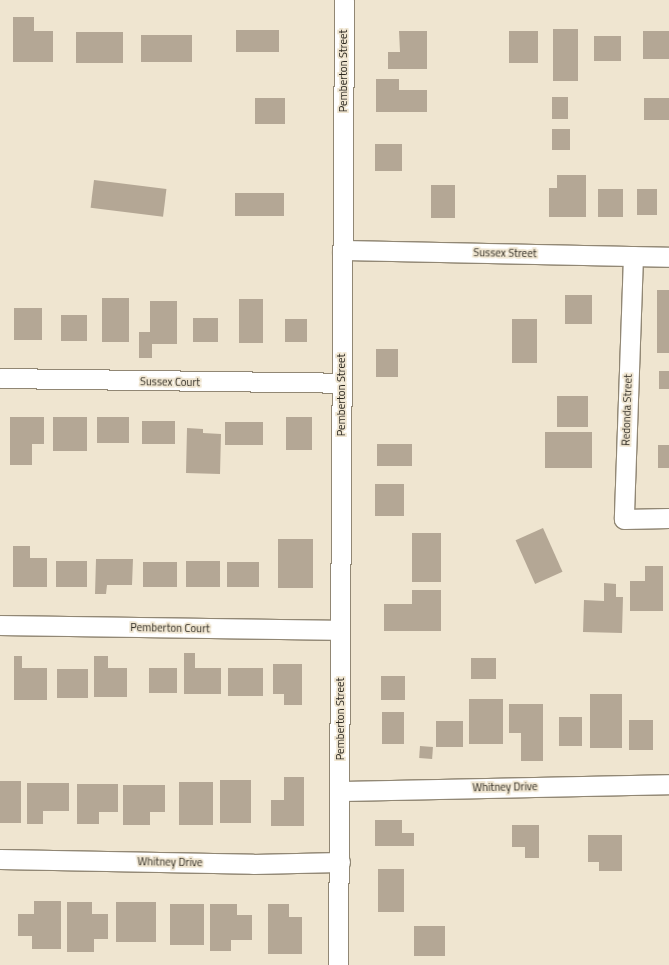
<!DOCTYPE html>
<style>
body{margin:0}
#map{position:relative;width:669px;height:965px;overflow:hidden;background:#efe5d0;font-family:"Titillium Web",sans-serif}
div>[style]{position:absolute}
.building>*{inset:0;background:#b4a795;transform-origin:0 0}
.roads{filter:drop-shadow(1px 0 #918774) drop-shadow(-1px 0 #918774) drop-shadow(0 1px #918774) drop-shadow(0 -1px #918774)}
.minor>*{height:19px;margin:-9.5px;padding:0 9.5px;transform-origin:9.5px;border-radius:9.5px;background:#fff}
span{translate:-50% -50%;white-space:nowrap;text-align:center;line-height:1.15;-webkit-text-stroke:3.5px #efe5d0;paint-order:stroke}
.street-label{font-size:11px;color:#2e2a22}
</style>
<div id="map">
<div class="building">
<div style="clip-path:polygon(13px 17px,34px 17px,34px 31px,53px 31px,53px 62px,13px 62px)"></div>
<div style="left:553px;top:29px;width:25px;height:52px"></div>
<div style="left:236px;top:30px;width:43px;height:22px"></div>
<div style="clip-path:polygon(399px 31px,427px 31px,427px 69px,388px 69px,388px 52px,400px 52px)"></div>
<div style="left:509px;top:31px;width:29px;height:32px"></div>
<div style="left:643px;top:31px;width:26px;height:28px"></div>
<div style="left:76px;top:32px;width:47px;height:31px"></div>
<div style="left:141px;top:35px;width:51px;height:27px"></div>
<div style="left:594px;top:36px;width:27px;height:25px"></div>
<div style="clip-path:polygon(376px 79px,399px 79px,399px 90px,427px 90px,427px 112px,376px 112px)"></div>
<div style="left:552px;top:97px;width:16px;height:22px"></div>
<div style="left:255px;top:98px;width:30px;height:26px"></div>
<div style="left:644px;top:98px;width:25px;height:22px"></div>
<div style="left:552px;top:129px;width:18px;height:21px"></div>
<div style="left:375px;top:144px;width:27px;height:27px"></div>
<div style="clip-path:polygon(557px 175px,586px 175px,586px 217px,549px 217px,549px 188px,557px 188px)"></div>
<div style="left:94px;top:180px;width:73px;height:28px;rotate:7deg"></div>
<div style="left:431px;top:185px;width:24px;height:33px"></div>
<div style="left:598px;top:189px;width:25px;height:28px"></div>
<div style="left:637px;top:189px;width:20px;height:26px"></div>
<div style="left:235px;top:193px;width:49px;height:23px"></div>
<div style="left:657px;top:290px;width:12px;height:63px"></div>
<div style="left:565px;top:295px;width:27px;height:29px"></div>
<div style="left:102px;top:298px;width:27px;height:44px"></div>
<div style="left:239px;top:299px;width:24px;height:44px"></div>
<div style="clip-path:polygon(150px 301px,177px 301px,177px 344px,152px 344px,152px 358px,139px 358px,139px 332px,150px 332px)"></div>
<div style="left:14px;top:308px;width:28px;height:32px"></div>
<div style="left:61px;top:315px;width:26px;height:26px"></div>
<div style="left:193px;top:318px;width:25px;height:24px"></div>
<div style="left:285px;top:319px;width:22px;height:23px"></div>
<div style="left:512px;top:319px;width:25px;height:44px"></div>
<div style="left:376px;top:349px;width:22px;height:28px"></div>
<div style="left:659px;top:371px;width:10px;height:18px"></div>
<div style="left:557px;top:396px;width:31px;height:31px"></div>
<div style="clip-path:polygon(10px 417px,44px 417px,44px 444px,32px 444px,32px 465px,10px 465px)"></div>
<div style="left:53px;top:417px;width:34px;height:34px"></div>
<div style="left:97px;top:417px;width:32px;height:26px"></div>
<div style="left:286px;top:417px;width:26px;height:33px"></div>
<div style="left:142px;top:421px;width:33px;height:23px"></div>
<div style="left:225px;top:422px;width:38px;height:23px"></div>
<div style="clip-path:polygon(187px 428px,203px 429px,203px 433px,221px 434px,220px 474px,186px 473px)"></div>
<div style="left:545px;top:432px;width:47px;height:36px"></div>
<div style="left:377px;top:444px;width:35px;height:22px"></div>
<div style="left:658px;top:445px;width:11px;height:23px"></div>
<div style="left:375px;top:484px;width:29px;height:32px"></div>
<div style="left:543px;top:528px;width:48px;height:30px;rotate:66deg"></div>
<div style="left:412px;top:533px;width:29px;height:49px"></div>
<div style="left:278px;top:539px;width:35px;height:49px"></div>
<div style="clip-path:polygon(13px 546px,30px 546px,30px 558px,47px 558px,47px 587px,13px 587px)"></div>
<div style="clip-path:polygon(96px 559px,133px 559px,132px 585px,107px 585px,106px 594px,95px 594px)"></div>
<div style="left:56px;top:561px;width:31px;height:26px"></div>
<div style="left:186px;top:561px;width:34px;height:26px"></div>
<div style="left:143px;top:562px;width:34px;height:25px"></div>
<div style="left:227px;top:562px;width:32px;height:25px"></div>
<div style="clip-path:polygon(645px 566px,663px 566px,663px 611px,630px 611px,630px 581px,645px 581px)"></div>
<div style="clip-path:polygon(604px 583px,616px 584px,616px 597px,623px 597px,622px 633px,583px 632px,584px 600px,604px 601px)"></div>
<div style="clip-path:polygon(412px 590px,441px 590px,441px 631px,384px 631px,384px 604px,412px 604px)"></div>
<div style="clip-path:polygon(184px 653px,195px 653px,195px 668px,221px 668px,221px 694px,184px 694px)"></div>
<div style="clip-path:polygon(14px 656px,22px 656px,22px 668px,47px 668px,47px 700px,14px 700px)"></div>
<div style="clip-path:polygon(94px 656px,108px 656px,108px 668px,127px 668px,127px 697px,94px 697px)"></div>
<div style="left:471px;top:658px;width:25px;height:21px"></div>
<div style="clip-path:polygon(273px 664px,302px 664px,302px 705px,284px 705px,284px 694px,273px 694px)"></div>
<div style="left:149px;top:668px;width:28px;height:25px"></div>
<div style="left:263px;top:668px;width:28px;height:35px;rotate:90deg"></div>
<div style="left:57px;top:669px;width:31px;height:29px"></div>
<div style="left:381px;top:676px;width:24px;height:24px"></div>
<div style="left:590px;top:694px;width:32px;height:54px"></div>
<div style="left:469px;top:699px;width:34px;height:45px"></div>
<div style="clip-path:polygon(509px 704px,543px 704px,543px 761px,521px 761px,521px 733px,509px 733px)"></div>
<div style="left:382px;top:712px;width:22px;height:32px"></div>
<div style="left:559px;top:717px;width:23px;height:29px"></div>
<div style="left:629px;top:720px;width:24px;height:30px"></div>
<div style="left:436px;top:721px;width:27px;height:26px"></div>
<div style="left:420px;top:746px;width:13px;height:12px;rotate:4deg"></div>
<div style="clip-path:polygon(284px 777px,304px 777px,304px 826px,271px 826px,271px 800px,284px 800px)"></div>
<div style="left:220px;top:780px;width:31px;height:43px"></div>
<div style="left:0;top:781px;width:21px;height:42px"></div>
<div style="left:179px;top:782px;width:34px;height:43px"></div>
<div style="clip-path:polygon(27px 783px,69px 783px,69px 811px,43px 811px,43px 824px,27px 824px)"></div>
<div style="clip-path:polygon(77px 784px,118px 784px,118px 812px,99px 812px,99px 824px,77px 824px)"></div>
<div style="clip-path:polygon(123px 785px,165px 785px,165px 812px,150px 812px,150px 825px,123px 825px)"></div>
<div style="clip-path:polygon(375px 820px,402px 820px,402px 833px,414px 833px,414px 846px,375px 846px)"></div>
<div style="clip-path:polygon(512px 825px,539px 825px,539px 858px,525px 858px,525px 847px,512px 847px)"></div>
<div style="clip-path:polygon(588px 835px,622px 835px,622px 871px,599px 871px,599px 862px,588px 862px)"></div>
<div style="left:378px;top:869px;width:26px;height:43px"></div>
<div style="clip-path:polygon(34px 901px,61px 901px,61px 949px,32px 949px,32px 936px,18px 936px,18px 914px,34px 914px)"></div>
<div style="clip-path:polygon(67px 902px,92px 902px,92px 914px,108px 914px,108px 939px,94px 939px,94px 952px,67px 952px)"></div>
<div style="left:116px;top:902px;width:40px;height:40px"></div>
<div style="left:170px;top:904px;width:34px;height:41px"></div>
<div style="clip-path:polygon(210px 904px,237px 904px,237px 915px,252px 915px,252px 940px,231px 940px,231px 951px,210px 951px)"></div>
<div style="clip-path:polygon(268px 904px,289px 904px,289px 917px,302px 917px,302px 954px,268px 954px)"></div>
<div style="left:414px;top:926px;width:31px;height:30px"></div>
</div>
<div class="roads">
<div class="minor">
<div style="left:342px;top:250px;width:327px;rotate:1.2deg"></div>
<div style="left:633px;top:256px;width:263px;rotate:92deg"></div>
<div style="left:624px;top:519px;width:45px;rotate:-1.3deg"></div>
<div style="left:0;top:378px;width:341px;rotate:0.8deg"></div>
<div style="left:0;top:625px;width:340px;rotate:0.8deg"></div>
<div style="left:340px;top:791px;width:329px;rotate:-1.2deg"></div>
<div style="left:0;top:859px;width:253px;rotate:1.1deg"></div>
<div style="left:253px;top:864px;width:87px;rotate:-1.3deg"></div>
<div style="left:338px;top:965px;width:965px;rotate:-89.64deg"></div>
</div>
</div>
<div class="street-label">
<span style="left:343px;top:71px;rotate:-90deg">Pemberton Street</span>
<span style="left:505px;top:253px;rotate:1deg">Sussex Street</span>
<span style="left:170px;top:382px;rotate:1deg">Sussex Court</span>
<span style="left:341px;top:395px;rotate:-90deg">Pemberton Street</span>
<span style="left:627px;top:410px;rotate:-88deg">Redonda Street</span>
<span style="left:170px;top:628px;rotate:1deg">Pemberton Court</span>
<span style="left:340px;top:719px;rotate:-90deg">Pemberton Street</span>
<span style="left:505px;top:787px;rotate:-1deg">Whitney Drive</span>
<span style="left:170px;top:862px;rotate:1deg">Whitney Drive</span>
</div>
</div>
